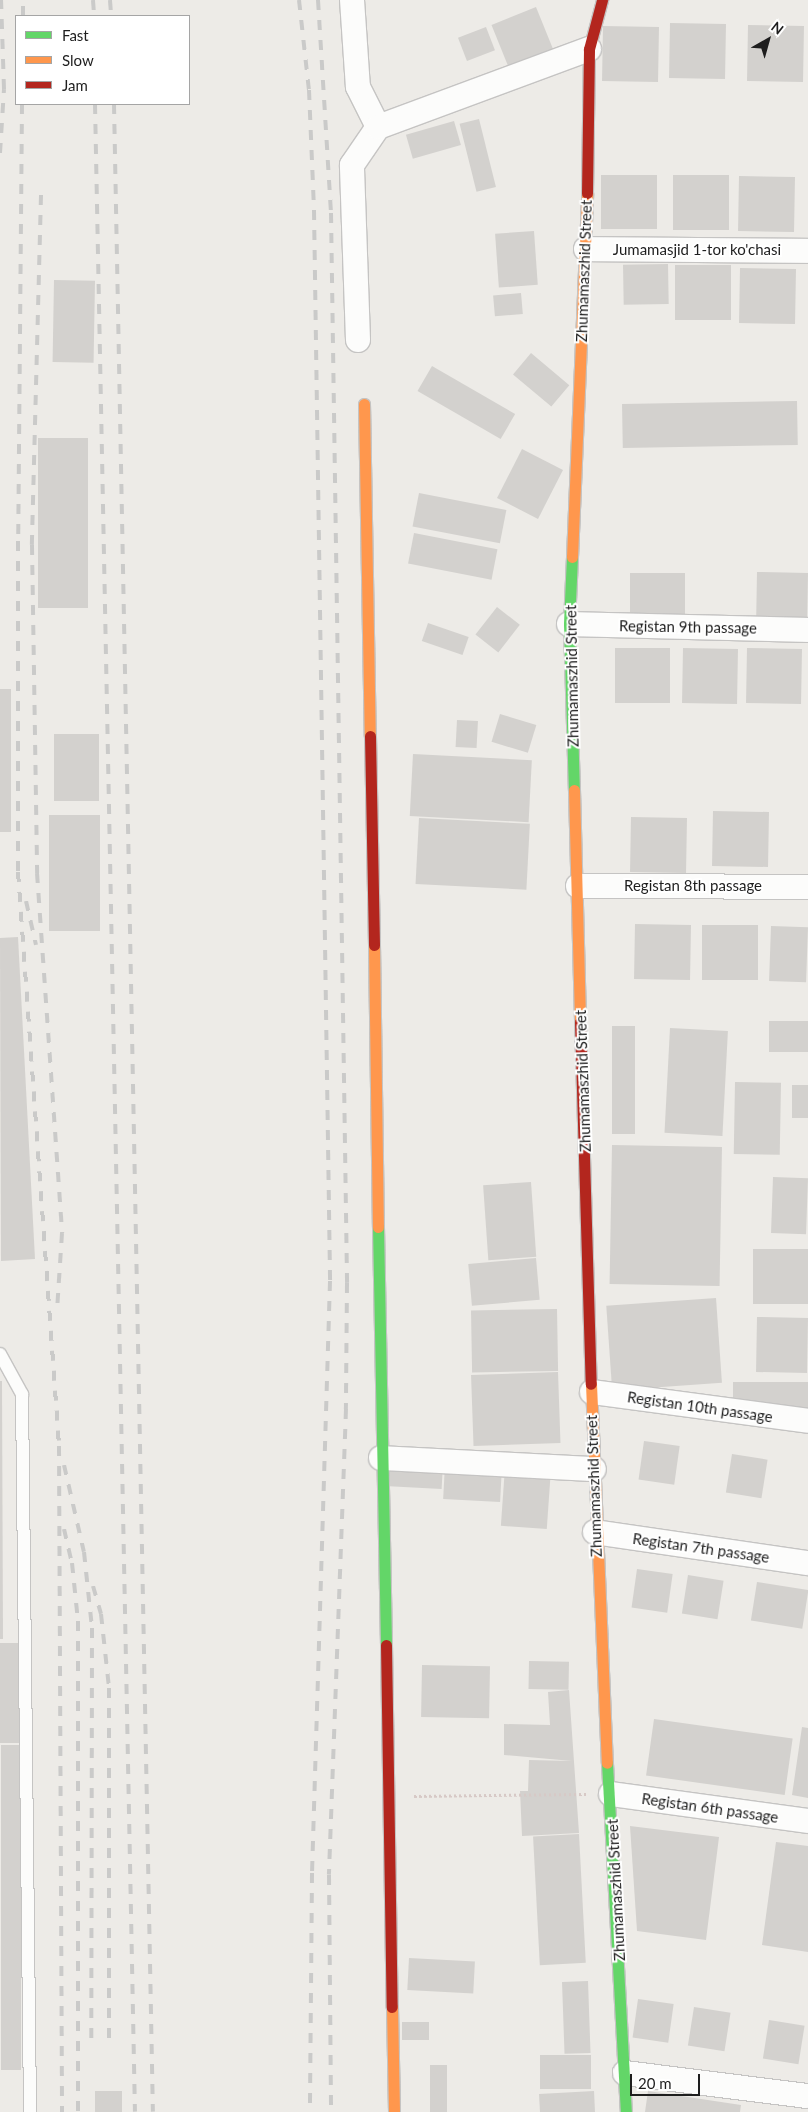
<!DOCTYPE html>
<style>
body{margin:0}
#map{position:relative;width:808px;height:2112px;overflow:hidden;background:#edebe7;font-family:Lato,sans-serif}
div>[style]{position:absolute}
.building>*{inset:0;background:#d3d1ce;transform-origin:0 0}
.path>*{height:3px;margin-top:-1.5px;transform-origin:0;background:repeating-linear-gradient(90deg,#d7c9c6 0 2.5px,transparent 0 5px)}
.roads{filter:drop-shadow(1px 0 #c5c4c3) drop-shadow(-1px 0 #c5c4c3) drop-shadow(0 1px #c5c4c3) drop-shadow(0 -1px #c5c4c3)}
.lane>*{height:12px;margin:-6px;padding:0 6px;transform-origin:6px;border-radius:6px;background:#fcfcfb}
.street>*{height:24px;margin:-12px;padding:0 12px;transform-origin:12px;border-radius:12px;background:#fcfcfb}
.fast>*{height:11px;margin:-5.5px;padding:0 5.5px;transform-origin:5.5px;border-radius:5.5px;background:#63d668}
.slow>*{height:11px;margin:-5.5px;padding:0 5.5px;transform-origin:5.5px;border-radius:5.5px;background:#ff974d}
.jam>*{height:11px;margin:-5.5px;padding:0 5.5px;transform-origin:5.5px;border-radius:5.5px;background:#b3261e}
.rail>*{height:4px;margin-top:-2px;transform-origin:0;background:repeating-linear-gradient(90deg,#cacac9 0 10px,transparent 0 20px)}
span{translate:-50% -50%;white-space:nowrap;text-align:center;line-height:1.15;-webkit-text-stroke:4px #fff;paint-order:stroke}
.street-label{font-size:15px;color:#1e1e1e}
.legend{position:absolute;left:15px;top:15px;width:175px;height:90px;box-sizing:border-box;background:#fff;border:1px solid #a5a5a5;margin:0;padding:6px 9px;list-style:none;font-size:15px;color:#1e1e1e}
.legend li{display:flex;align-items:center;gap:10px;height:25px}
.legend b{width:25px;border:1px solid #a5a5a5}
.north{position:absolute;left:743px;top:15px;width:50px;height:50px;-webkit-text-stroke:4px #fff;paint-order:stroke;rotate:38deg;font-size:14px;font-weight:700;line-height:20px;text-align:center;color:#1e1e1e}
.north::after{content:'';display:block;margin:auto;width:18px;height:22px;background:#1e1e1e;clip-path:polygon(50% 0,100% 100%,50% 72%,0 100%)}
.scale{position:absolute;left:630px;top:2074px;width:70px;height:22px;box-sizing:border-box;border:2px solid #1e1e1e;border-top:0;padding-left:6px;font-size:15px;line-height:18px;white-space:nowrap;color:#1e1e1e;-webkit-text-stroke:4px #fff;paint-order:stroke}
</style>
<div id="map">
<div class="building">
<div style="left:536px;top:7px;width:50px;height:48px;rotate:68deg"></div>
<div style="left:670px;top:23px;width:56px;height:55px;rotate:1deg"></div>
<div style="left:748px;top:25px;width:56px;height:56px;rotate:1deg"></div>
<div style="left:603px;top:26px;width:56px;height:55px;rotate:1deg"></div>
<div style="left:486px;top:27px;width:25px;height:30px;rotate:69deg"></div>
<div style="left:479px;top:119px;width:70px;height:20px;rotate:76deg"></div>
<div style="left:454px;top:121px;width:25px;height:50px;rotate:74deg"></div>
<div style="left:601px;top:175px;width:56px;height:54px"></div>
<div style="left:673px;top:175px;width:56px;height:55px"></div>
<div style="left:739px;top:176px;width:56px;height:55px;rotate:1deg"></div>
<div style="left:534px;top:231px;width:54px;height:39px;rotate:86deg"></div>
<div style="left:668px;top:264px;width:40px;height:45px;rotate:89deg"></div>
<div style="left:675px;top:265px;width:56px;height:55px"></div>
<div style="left:740px;top:268px;width:56px;height:55px;rotate:1deg"></div>
<div style="left:54px;top:280px;width:41px;height:82px;rotate:1deg"></div>
<div style="left:521px;top:293px;width:21px;height:28px;rotate:85deg"></div>
<div style="left:531px;top:353px;width:50px;height:28px;rotate:40deg"></div>
<div style="left:432px;top:366px;width:96px;height:29px;rotate:30deg"></div>
<div style="left:797px;top:401px;width:44px;height:175px;rotate:89deg"></div>
<div style="left:38px;top:438px;width:50px;height:170px"></div>
<div style="left:522px;top:449px;width:46px;height:55px;rotate:27deg"></div>
<div style="left:419px;top:493px;width:89px;height:34px;rotate:11deg"></div>
<div style="left:414px;top:533px;width:85px;height:31px;rotate:11deg"></div>
<div style="left:757px;top:572px;width:51px;height:55px;rotate:1deg"></div>
<div style="left:630px;top:573px;width:55px;height:55px"></div>
<div style="left:497px;top:607px;width:29px;height:35px;rotate:38deg"></div>
<div style="left:428px;top:623px;width:43px;height:19px;rotate:19deg"></div>
<div style="left:615px;top:648px;width:55px;height:55px"></div>
<div style="left:683px;top:648px;width:55px;height:55px;rotate:1deg"></div>
<div style="left:747px;top:648px;width:55px;height:55px;rotate:1deg"></div>
<div style="left:0;top:689px;width:11px;height:143px"></div>
<div style="left:500px;top:714px;width:38px;height:29px;rotate:17deg"></div>
<div style="left:457px;top:720px;width:21px;height:27px;rotate:3deg"></div>
<div style="left:54px;top:734px;width:45px;height:67px"></div>
<div style="left:413px;top:754px;width:119px;height:62px;rotate:3deg"></div>
<div style="left:713px;top:811px;width:56px;height:55px;rotate:1deg"></div>
<div style="left:49px;top:815px;width:51px;height:116px"></div>
<div style="left:631px;top:817px;width:56px;height:55px;rotate:1deg"></div>
<div style="left:419px;top:818px;width:111px;height:66px;rotate:3deg"></div>
<div style="left:635px;top:924px;width:56px;height:55px;rotate:1deg"></div>
<div style="left:702px;top:925px;width:56px;height:55px"></div>
<div style="left:771px;top:926px;width:37px;height:55px;rotate:2deg"></div>
<div style="clip-path:polygon(18px 937px,35px 1259px,1px 1261px,0 938px)"></div>
<div style="left:808px;top:1021px;width:31px;height:39px;rotate:90deg"></div>
<div style="left:612px;top:1026px;width:23px;height:108px"></div>
<div style="left:670px;top:1028px;width:58px;height:105px;rotate:3deg"></div>
<div style="left:735px;top:1082px;width:46px;height:72px;rotate:1deg"></div>
<div style="left:792px;top:1085px;width:16px;height:33px"></div>
<div style="left:612px;top:1145px;width:110px;height:139px;rotate:1deg"></div>
<div style="left:773px;top:1177px;width:35px;height:56px;rotate:2deg"></div>
<div style="left:531px;top:1182px;width:75px;height:48px;rotate:86deg"></div>
<div style="left:753px;top:1249px;width:55px;height:55px"></div>
<div style="left:536px;top:1258px;width:42px;height:68px;rotate:85deg"></div>
<div style="left:716px;top:1298px;width:85px;height:110px;rotate:86deg"></div>
<div style="left:557px;top:1309px;width:62px;height:86px;rotate:89deg"></div>
<div style="left:757px;top:1317px;width:51px;height:55px;rotate:1deg"></div>
<div style="left:558px;top:1372px;width:71px;height:87px;rotate:88deg"></div>
<div style="clip-path:polygon(0 1381px,2px 1381px,3px 1639px,0 1639px)"></div>
<div style="left:733px;top:1382px;width:75px;height:39px"></div>
<div style="left:644px;top:1441px;width:36px;height:39px;rotate:8deg"></div>
<div style="left:732px;top:1454px;width:36px;height:39px;rotate:9deg"></div>
<div style="left:386px;top:1461px;width:57px;height:25px;rotate:3deg"></div>
<div style="left:445px;top:1464px;width:57px;height:35px;rotate:3deg"></div>
<div style="left:505px;top:1467px;width:46px;height:59px;rotate:4deg"></div>
<div style="left:637px;top:1569px;width:36px;height:39px;rotate:8deg"></div>
<div style="left:688px;top:1575px;width:36px;height:39px;rotate:9deg"></div>
<div style="left:757px;top:1582px;width:52px;height:39px;rotate:9deg"></div>
<div style="left:0;top:1643px;width:22px;height:100px"></div>
<div style="left:529px;top:1661px;width:40px;height:28px;rotate:1deg"></div>
<div style="left:422px;top:1665px;width:68px;height:52px;rotate:1deg"></div>
<div style="clip-path:polygon(569px 1690px,579px 1833px,522px 1836px,520px 1791px,528px 1791px,529px 1760px,572px 1761px,504px 1755px,504px 1724px,550px 1725px,548px 1692px)"></div>
<div style="left:654px;top:1719px;width:140px;height:57px;rotate:8deg"></div>
<div style="clip-path:polygon(802px 1727px,808px 1728px,808px 1798px,792px 1795px)"></div>
<div style="left:1px;top:1745px;width:20px;height:325px"></div>
<div style="clip-path:polygon(630px 1826px,719px 1837px,706px 1940px,637px 1931px)"></div>
<div style="left:579px;top:1834px;width:129px;height:46px;rotate:87deg"></div>
<div style="clip-path:polygon(776px 1842px,808px 1846px,808px 1952px,762px 1945px)"></div>
<div style="left:409px;top:1958px;width:66px;height:32px;rotate:3deg"></div>
<div style="left:588px;top:1981px;width:72px;height:26px;rotate:88deg"></div>
<div style="left:638px;top:1999px;width:36px;height:39px;rotate:8deg"></div>
<div style="left:694px;top:2007px;width:37px;height:39px;rotate:9deg"></div>
<div style="left:769px;top:2020px;width:36px;height:39px;rotate:9deg"></div>
<div style="left:402px;top:2022px;width:27px;height:18px"></div>
<div style="left:540px;top:2055px;width:51px;height:34px"></div>
<div style="left:430px;top:2065px;width:17px;height:47px"></div>
<div style="left:95px;top:2091px;width:27px;height:21px"></div>
<div style="clip-path:polygon(594px 2091px,595px 2112px,540px 2112px,539px 2094px)"></div>
<div style="clip-path:polygon(648px 2091px,741px 2105px,740px 2112px,645px 2112px)"></div>
</div>
<div class="path">
<div style="left:414px;top:1796px;width:172px;rotate:-0.7deg"></div>
</div>
<div class="roads">
<div class="lane">
<div style="left:0;top:1354px;width:46px;rotate:61.2deg"></div>
<div style="left:22px;top:1394px;width:718px;rotate:89.36deg"></div>
</div>
<div class="street">
<div style="left:352px;top:0;width:87px;rotate:86.1deg"></div>
<div style="left:358px;top:87px;width:45px;rotate:63.4deg"></div>
<div style="left:586px;top:249px;width:222px;rotate:0.5deg"></div>
<div style="left:358px;top:340px;width:175px;rotate:-92deg"></div>
<div style="left:352px;top:165px;width:46px;rotate:-55.6deg"></div>
<div style="left:378px;top:127px;width:225px;rotate:-20.3deg"></div>
<div style="left:569px;top:624px;width:239px;rotate:1.4deg"></div>
<div style="left:578px;top:886px;width:230px;rotate:0.2deg"></div>
<div style="left:592px;top:1392px;width:218px;rotate:7.6deg"></div>
<div style="left:381px;top:1458px;width:213px;rotate:3deg"></div>
<div style="left:595px;top:1532px;width:215px;rotate:8.3deg"></div>
<div style="left:611px;top:1794px;width:199px;rotate:7.8deg"></div>
<div style="left:625px;top:2073px;width:184px;rotate:7.2deg"></div>
</div>
<div class="fast">
<div style="left:572px;top:557px;width:67px;rotate:92.6deg"></div>
<div style="left:569px;top:624px;width:166px;rotate:88.3deg"></div>
<div style="left:378px;top:1227px;width:418px;rotate:88.9deg"></div>
<div style="left:607px;top:1763px;width:350px;rotate:86.9deg"></div>
</div>
<div class="slow">
<div style="left:364px;top:404px;width:332px;rotate:89deg"></div>
<div style="left:572px;top:557px;width:364px;rotate:-87.6deg"></div>
<div style="left:574px;top:790px;width:232px;rotate:88.5deg"></div>
<div style="left:374px;top:945px;width:282px;rotate:89.2deg"></div>
<div style="left:591px;top:1384px;width:379px;rotate:87.6deg"></div>
<div style="left:392px;top:2007px;width:105px;rotate:88.9deg"></div>
</div>
<div class="jam">
<div style="left:587px;top:193px;width:144px;rotate:-89.2deg"></div>
<div style="left:589px;top:49px;width:51px;rotate:-75.1deg"></div>
<div style="left:370px;top:736px;width:209px;rotate:88.9deg"></div>
<div style="left:580px;top:1022px;width:362px;rotate:88.3deg"></div>
<div style="left:386px;top:1645px;width:362px;rotate:89.1deg"></div>
</div>
</div>
<div class="rail">
<div style="left:93px;top:0;width:16px;rotate:86deg"></div>
<div style="left:110px;top:0;width:16px;rotate:86deg"></div>
<div style="left:299px;top:0;width:91px;rotate:83.7deg"></div>
<div style="left:309px;top:90px;width:120px;rotate:87.6deg"></div>
<div style="left:314px;top:210px;width:1071px;rotate:89.14deg"></div>
<div style="left:330px;top:1281px;width:592px;rotate:91.74deg"></div>
<div style="left:312px;top:1873px;width:239px;rotate:90.5deg"></div>
<div style="left:318px;top:0;width:213px;rotate:86.5deg"></div>
<div style="left:331px;top:213px;width:1070px;rotate:89.14deg"></div>
<div style="left:347px;top:1283px;width:126px;rotate:90.5deg"></div>
<div style="left:346px;top:1409px;width:466px;rotate:92.1deg"></div>
<div style="left:329px;top:1875px;width:237px;rotate:89.5deg"></div>
<div style="left:23px;top:16px;width:16px;rotate:-90deg"></div>
<div style="left:22px;top:104px;width:437px;rotate:90.5deg"></div>
<div style="left:18px;top:541px;width:331px;rotate:90deg"></div>
<div style="left:18px;top:872px;width:575px;rotate:85.91deg"></div>
<div style="left:59px;top:1446px;width:666px;rotate:89.74deg"></div>
<div style="left:95px;top:104px;width:2008px;rotate:88.86deg"></div>
<div style="left:114px;top:104px;width:2008px;rotate:88.89deg"></div>
<div style="left:0;top:153px;width:64px;rotate:-86.4deg"></div>
<div style="left:4px;top:89px;width:89px;rotate:-91.9deg"></div>
<div style="left:41px;top:195px;width:350px;rotate:91.5deg"></div>
<div style="left:32px;top:545px;width:328px;rotate:89.1deg"></div>
<div style="left:37px;top:873px;width:361px;rotate:86deg"></div>
<div style="left:62px;top:1233px;width:77px;rotate:93.7deg"></div>
<div style="left:26px;top:901px;width:45px;rotate:77.2deg"></div>
<div style="left:64px;top:1465px;width:89px;rotate:77.1deg"></div>
<div style="left:84px;top:1552px;width:76px;rotate:84deg"></div>
<div style="left:92px;top:1628px;width:413px;rotate:90.1deg"></div>
<div style="left:64px;top:1529px;width:35px;rotate:77deg"></div>
<div style="left:72px;top:1563px;width:58px;rotate:84.1deg"></div>
<div style="left:78px;top:1621px;width:491px;rotate:90deg"></div>
<div style="left:93px;top:1586px;width:29px;rotate:74deg"></div>
<div style="left:101px;top:1614px;width:74px;rotate:83.8deg"></div>
<div style="left:109px;top:1688px;width:353px;rotate:90deg"></div>
</div>
<div class="street-label">
<span style="left:697px;top:250px">Jumamasjid 1-tor ko'chasi</span>
<span style="left:584px;top:271px;rotate:-88deg">Zhumamaszhid Street</span>
<span style="left:688px;top:627px;rotate:1deg">Registan 9th passage</span>
<span style="left:572px;top:676px;rotate:-91deg">Zhumamaszhid Street</span>
<span style="left:693px;top:886px">Registan 8th passage</span>
<span style="left:583px;top:1081px;rotate:-92deg">Zhumamaszhid Street</span>
<span style="left:700px;top:1407px;rotate:8deg">Registan 10th passage</span>
<span style="left:594px;top:1486px;rotate:-92deg">Zhumamaszhid Street</span>
<span style="left:701px;top:1548px;rotate:8deg">Registan 7th passage</span>
<span style="left:710px;top:1808px;rotate:8deg">Registan 6th passage</span>
<span style="left:616px;top:1890px;rotate:-93deg">Zhumamaszhid Street</span>
</div>
<ul class="legend">
<li><b style="height:6px;background:#63d668"></b>Fast</li>
<li><b style="height:6px;background:#ff974d"></b>Slow</li>
<li><b style="height:6px;background:#b3261e"></b>Jam</li>
</ul>
<div class="north">N</div>
<div class="scale">20 m</div>
</div>
